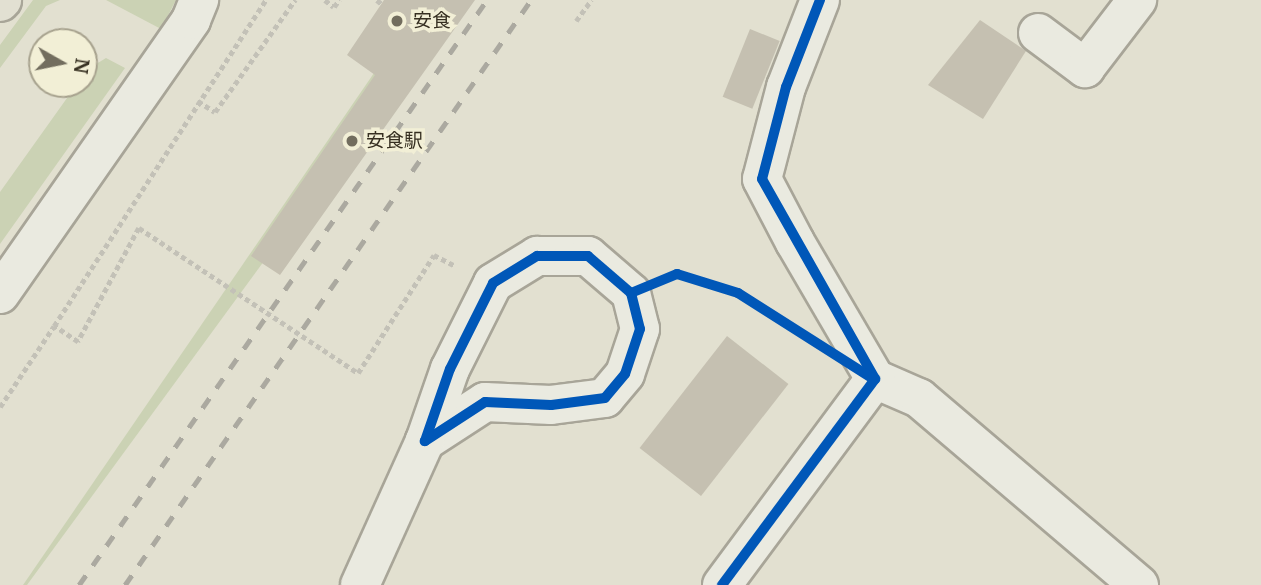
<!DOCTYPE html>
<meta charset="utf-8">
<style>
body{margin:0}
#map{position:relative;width:1261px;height:585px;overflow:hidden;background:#e2e0d0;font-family:Merriweather,"Noto Sans JP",serif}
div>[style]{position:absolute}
.green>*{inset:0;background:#cbd2b4}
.building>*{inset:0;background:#c5c0b1;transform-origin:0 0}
.path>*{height:4.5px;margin-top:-2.25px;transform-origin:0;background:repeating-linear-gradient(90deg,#c3c1b7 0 5px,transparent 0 8.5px)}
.roads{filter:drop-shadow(2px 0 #a8a598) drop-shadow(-2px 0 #a8a598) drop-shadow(0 2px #a8a598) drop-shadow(0 -2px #a8a598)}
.minor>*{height:38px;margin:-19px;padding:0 19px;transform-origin:19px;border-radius:19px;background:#eaeae0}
.major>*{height:38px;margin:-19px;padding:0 19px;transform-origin:19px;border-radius:19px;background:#e2e0d2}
.rail>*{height:5px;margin-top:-2.5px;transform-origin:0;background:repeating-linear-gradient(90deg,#aba9a0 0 12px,transparent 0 24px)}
.path-bridge>*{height:4.5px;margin-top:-2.25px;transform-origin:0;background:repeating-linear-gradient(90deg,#c3c1b7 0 5px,transparent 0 8.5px)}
.cycleway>*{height:10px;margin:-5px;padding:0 5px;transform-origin:5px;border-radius:5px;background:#0057b8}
.dots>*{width:19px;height:19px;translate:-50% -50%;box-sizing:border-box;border:4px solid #f2efd6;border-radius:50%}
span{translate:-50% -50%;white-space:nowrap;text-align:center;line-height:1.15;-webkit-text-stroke:7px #f2efd6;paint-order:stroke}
.poi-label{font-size:19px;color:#362f21}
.left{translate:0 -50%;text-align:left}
.north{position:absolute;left:28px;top:28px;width:70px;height:70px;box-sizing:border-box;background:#f2efd6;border:2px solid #a7a28e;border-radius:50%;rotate:99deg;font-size:19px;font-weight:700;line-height:28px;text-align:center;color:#362f21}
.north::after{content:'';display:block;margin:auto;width:24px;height:32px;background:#726d5e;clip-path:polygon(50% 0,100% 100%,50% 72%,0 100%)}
</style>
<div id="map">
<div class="green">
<div style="clip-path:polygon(33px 0,60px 0,46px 6px,0 68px,0 45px)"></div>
<div style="clip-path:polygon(106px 0,176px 0,161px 29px)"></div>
<div style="clip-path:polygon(424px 0,455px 0,27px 585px,23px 585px)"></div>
<div style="clip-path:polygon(106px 58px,125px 68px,0 244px,0 192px,77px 84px,84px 84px,84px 75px,88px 69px)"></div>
</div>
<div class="building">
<div style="clip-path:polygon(384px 0,475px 0,280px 275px,251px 256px,375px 75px,347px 55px)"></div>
<div style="clip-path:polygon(980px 20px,1026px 51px,983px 119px,928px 85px)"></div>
<div style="left:750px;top:29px;width:32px;height:73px;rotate:22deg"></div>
<div style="left:727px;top:336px;width:78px;height:142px;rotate:38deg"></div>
</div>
<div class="path">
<div style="left:325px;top:0;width:11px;rotate:38deg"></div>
<div style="left:334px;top:7px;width:9px;rotate:-54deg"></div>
<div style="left:377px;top:0;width:6px;rotate:39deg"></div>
<div style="left:576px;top:21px;width:26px;rotate:-54deg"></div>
<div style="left:198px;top:101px;width:20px;rotate:33deg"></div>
<div style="left:215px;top:112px;width:138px;rotate:-54.5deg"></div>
<div style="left:139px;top:228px;width:129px;rotate:118.2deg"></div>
<div style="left:78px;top:342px;width:29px;rotate:-146deg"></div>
<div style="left:54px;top:326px;width:389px;rotate:-57deg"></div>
<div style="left:358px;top:373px;width:140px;rotate:-57.2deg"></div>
<div style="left:434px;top:255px;width:22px;rotate:27deg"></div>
<div style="left:0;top:407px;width:97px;rotate:-56.3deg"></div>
</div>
<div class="roads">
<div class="minor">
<div style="left:820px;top:0;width:93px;rotate:111.3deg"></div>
<div style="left:786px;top:87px;width:95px;rotate:104.6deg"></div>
<div style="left:762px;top:179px;width:71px;rotate:62.4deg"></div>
<div style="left:795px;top:242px;width:159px;rotate:59.7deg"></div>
<div style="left:875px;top:379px;width:48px;rotate:23.4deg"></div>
<div style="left:919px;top:398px;width:289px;rotate:40.4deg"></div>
<div style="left:1038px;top:33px;width:59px;rotate:36.7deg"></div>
<div style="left:1085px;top:68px;width:86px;rotate:-52.6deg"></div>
<div style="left:537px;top:256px;width:51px"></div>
<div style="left:588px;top:256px;width:57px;rotate:40.7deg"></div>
<div style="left:631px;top:293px;width:37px;rotate:76deg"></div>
<div style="left:640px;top:329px;width:47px;rotate:108.4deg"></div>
<div style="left:625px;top:374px;width:31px;rotate:130deg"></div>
<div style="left:605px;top:398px;width:54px;rotate:172.6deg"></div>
<div style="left:551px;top:405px;width:66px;rotate:-177.4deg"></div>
<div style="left:485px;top:402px;width:72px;rotate:147deg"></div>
<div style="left:425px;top:441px;width:76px;rotate:-70.9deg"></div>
<div style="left:450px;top:369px;width:96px;rotate:-63.4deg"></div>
<div style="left:493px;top:283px;width:52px;rotate:-31.5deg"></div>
<div style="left:0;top:294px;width:334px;rotate:-55.1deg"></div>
<div style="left:191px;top:20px;width:22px;rotate:-68deg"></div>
<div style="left:360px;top:585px;width:158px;rotate:-65.7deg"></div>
<div style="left:722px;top:585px;width:257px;rotate:-53.4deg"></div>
</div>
<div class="major">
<div style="left:0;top:2px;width:3px;rotate:-45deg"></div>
</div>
</div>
<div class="rail">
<div style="left:79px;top:585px;width:713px;rotate:-55.11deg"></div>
<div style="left:125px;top:585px;width:712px;rotate:-55.24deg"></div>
</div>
<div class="path-bridge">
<div style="left:139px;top:228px;width:263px;rotate:33.5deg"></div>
</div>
<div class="cycleway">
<div style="left:820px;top:0;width:93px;rotate:111.3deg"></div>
<div style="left:786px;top:87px;width:95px;rotate:104.6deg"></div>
<div style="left:762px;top:179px;width:230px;rotate:60.5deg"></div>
<div style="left:537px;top:256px;width:51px"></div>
<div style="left:588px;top:256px;width:57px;rotate:40.7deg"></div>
<div style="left:631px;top:293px;width:37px;rotate:76deg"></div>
<div style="left:640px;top:329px;width:47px;rotate:108.4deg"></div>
<div style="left:625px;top:374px;width:31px;rotate:130deg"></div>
<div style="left:605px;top:398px;width:54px;rotate:172.6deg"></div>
<div style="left:551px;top:405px;width:66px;rotate:-177.4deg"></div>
<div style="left:485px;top:402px;width:72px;rotate:147deg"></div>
<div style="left:425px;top:441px;width:76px;rotate:-70.9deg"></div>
<div style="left:450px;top:369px;width:96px;rotate:-63.4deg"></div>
<div style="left:493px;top:283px;width:52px;rotate:-31.5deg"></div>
<div style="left:631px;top:293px;width:50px;rotate:-22.4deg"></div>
<div style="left:677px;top:274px;width:64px;rotate:17.3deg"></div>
<div style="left:738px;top:293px;width:159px;rotate:32.4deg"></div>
<div style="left:722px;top:585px;width:257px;rotate:-53.4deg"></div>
</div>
<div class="dots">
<div style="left:397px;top:21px;background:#726d5e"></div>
<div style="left:352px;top:141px;background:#726d5e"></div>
</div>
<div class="poi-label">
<span class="left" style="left:413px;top:21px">安食</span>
<span class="left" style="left:366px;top:141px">安食駅</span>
</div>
<div class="north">N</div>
</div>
